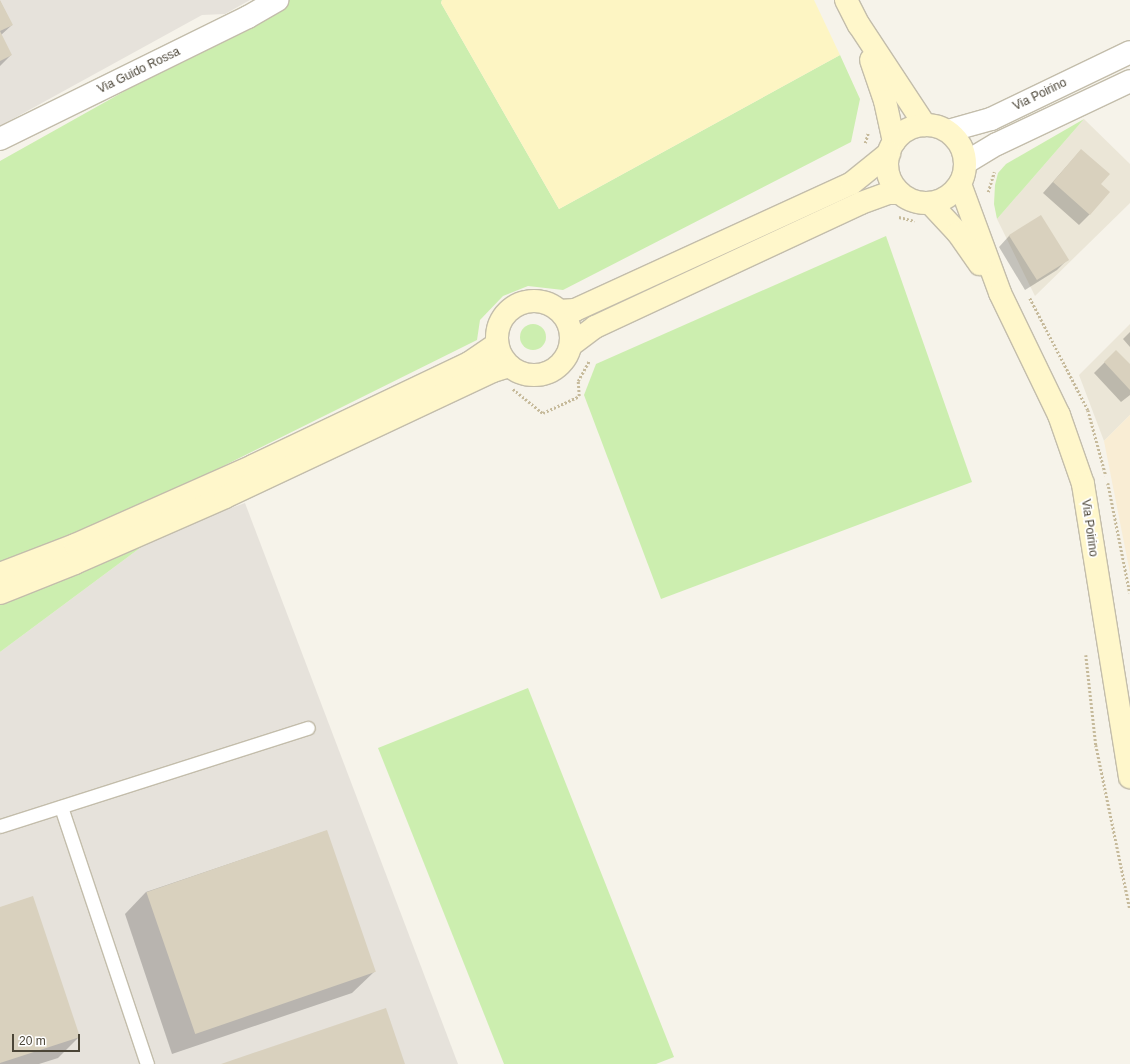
<!DOCTYPE html>
<style>
body{margin:0}
#map{position:relative;width:1130px;height:1064px;overflow:hidden;background:#f6f3ea;font-family:Helvetica,sans-serif}
div>[style]{position:absolute}
.residential>*{inset:0;background:#ebe6d7}
.commercial>*{inset:0;background:#f9edd4}
.industrial>*{inset:0;background:#e6e2db}
.green>*{inset:0;background:#cceeaf}
.round{border-radius:50%}
.sand>*{inset:0;background:#fdf5c3}
.shadow>*{inset:0;background:#0003}
.building>*{inset:0;background:#d9d1be;transform-origin:0 0}
.path>*{height:2.5px;margin-top:-1.25px;transform-origin:0;background:repeating-linear-gradient(90deg,#c6ba9b 0 2px,transparent 0 4px)}
.roads{filter:drop-shadow(1px 0 #c3bdab) drop-shadow(-1px 0 #c3bdab) drop-shadow(0 1px #c3bdab) drop-shadow(0 -1px #c3bdab)}
.lane>*{height:13px;margin:-6.5px;padding:0 6.5px;transform-origin:6.5px;border-radius:6.5px;background:#fff}
.street>*{height:22px;margin:-11px;padding:0 11px;transform-origin:11px;border-radius:11px;background:#fff}
.secondary>*{height:22px;margin:-11px;padding:0 11px;transform-origin:11px;border-radius:11px;background:#fff7cb}
.secondary>.ring{margin:-11px;padding:0;box-sizing:content-box;background:none;border:22px solid #fff7cb;border-radius:50%}
span{translate:-50% -50%;white-space:nowrap;text-align:center;line-height:1.15;-webkit-text-stroke:3.5px #fff;paint-order:stroke}
.street-label{font-size:12px;color:#4b4537}
.scale{position:absolute;left:12px;top:1034px;width:68px;height:18px;box-sizing:border-box;border:2px solid #4b4537;border-top:0;padding-left:5px;font-size:12px;line-height:14px;white-space:nowrap;color:#4b4537;-webkit-text-stroke:3px #fff;paint-order:stroke}
</style>
<div id="map">
<div class="residential">
<div style="clip-path:polygon(1084px 119px,1130px 164px,1130px 203px,1035px 296px,997px 219px)"></div>
<div style="clip-path:polygon(1130px 324px,1130px 415px,1104px 441px,1079px 375px)"></div>
</div>
<div class="commercial">
<div style="clip-path:polygon(1130px 415px,1130px 573px,1104px 441px)"></div>
</div>
<div class="industrial">
<div style="clip-path:polygon(0 0,250px 0,225px 14px,202px 15px,0 126px)"></div>
<div style="clip-path:polygon(245px 503px,458px 1064px,0 1064px,0 652px,144px 545px,189px 523px)"></div>
</div>
<div class="green">
<div style="clip-path:polygon(287px 0,442px 0,441px 3px,559px 209px,840px 55px,860px 99px,851px 142px,563px 290px,528px 286px,503px 296px,480px 320px,477px 340px,145px 505px,0 564px,0 161px)"></div>
<div style="clip-path:polygon(1084px 119px,997px 219px,994px 204px,995px 185px,998px 173px,1006px 164px)"></div>
<div style="clip-path:polygon(886px 236px,972px 482px,661px 599px,584px 395px,596px 364px)"></div>
<div class="round" style="left:520px;top:324px;width:26px;height:26px"></div>
<div style="clip-path:polygon(143px 540px,144px 545px,0 652px,0 601px)"></div>
<div style="clip-path:polygon(528px 688px,674px 1057px,656px 1064px,504px 1064px,378px 748px)"></div>
</div>
<div class="sand">
<div style="clip-path:polygon(442px 0,814px 0,840px 55px,559px 209px,441px 3px)"></div>
</div>
<div class="shadow">
<div style="clip-path:polygon(0 1px,12px 25px,1px 35px,11px 55px,0 66px)"></div>
<div style="clip-path:polygon(1081px 150px,1100px 184px,1090px 214px,1079px 225px,1043px 193px)"></div>
<div style="clip-path:polygon(1041px 217px,1067px 260px,1057px 270px,1025px 290px,999px 247px,1009px 236px)"></div>
<div style="clip-path:polygon(1130px 332px,1130px 347px,1123px 339px)"></div>
<div style="clip-path:polygon(1105px 362px,1130px 366px,1130px 395px,1121px 402px,1094px 373px)"></div>
<div style="clip-path:polygon(326px 831px,374px 972px,352px 993px,172px 1054px,125px 914px,146px 892px)"></div>
<div style="clip-path:polygon(0 908px,79px 1037px,58px 1058px,39px 1064px,0 1064px)"></div>
</div>
<div class="building">
<div style="clip-path:polygon(0 0,13px 25px,0 31px,12px 55px,0 61px)"></div>
<div style="clip-path:polygon(1081px 149px,1110px 174px,1101px 184px,1110px 192px,1090px 215px,1053px 182px)"></div>
<div style="left:1041px;top:215px;width:53px;height:38px;rotate:58deg"></div>
<div style="clip-path:polygon(1116px 350px,1130px 364px,1130px 390px,1104px 362px)"></div>
<div style="left:327px;top:830px;width:150px;height:191px;rotate:71deg"></div>
<div style="clip-path:polygon(33px 896px,80px 1037px,0 1063px,0 907px)"></div>
<div style="clip-path:polygon(386px 1008px,405px 1064px,221px 1064px)"></div>
</div>
<div class="path">
<div style="left:865px;top:143px;width:10px;rotate:-73deg"></div>
<div style="left:988px;top:192px;width:21px;rotate:-73deg"></div>
<div style="left:899px;top:217px;width:16px;rotate:14deg"></div>
<div style="left:1030px;top:298px;width:126px;rotate:62.6deg"></div>
<div style="left:1088px;top:410px;width:68px;rotate:74.7deg"></div>
<div style="left:513px;top:389px;width:38px;rotate:39deg"></div>
<div style="left:543px;top:413px;width:40px;rotate:-25deg"></div>
<div style="left:579px;top:396px;width:15px;rotate:-94deg"></div>
<div style="left:578px;top:381px;width:23px;rotate:-61deg"></div>
<div style="left:1108px;top:483px;width:112px;rotate:78.7deg"></div>
<div style="left:1086px;top:655px;width:91px;rotate:83.7deg"></div>
<div style="left:1096px;top:745px;width:167px;rotate:78.3deg"></div>
</div>
<div class="roads">
<div class="lane">
<div style="left:61px;top:807px;width:271px;rotate:71.5deg"></div>
<div style="left:0;top:826px;width:323px;rotate:-17.7deg"></div>
</div>
<div class="street">
<div style="left:948px;top:131px;width:45px;rotate:-15.6deg"></div>
<div style="left:991px;top:119px;width:154px;rotate:-25.7deg"></div>
<div style="left:0;top:139px;width:276px;rotate:-26.2deg"></div>
<div style="left:248px;top:17px;width:34px;rotate:-30deg"></div>
<div style="left:965px;top:163px;width:37px;rotate:-31deg"></div>
<div style="left:997px;top:144px;width:147px;rotate:-25.3deg"></div>
</div>
<div class="secondary">
<div style="left:846px;top:0;width:28px;rotate:63deg"></div>
<div style="left:859px;top:25px;width:120px;rotate:56.6deg"></div>
<div style="left:871px;top:60px;width:43px;rotate:71.1deg"></div>
<div style="left:885px;top:101px;width:42px;rotate:77.6deg"></div>
<div class="ring" style="left:887px;top:125px;width:56px;height:56px"></div>
<div style="left:960px;top:184px;width:116px;rotate:69.8deg"></div>
<div style="left:1000px;top:293px;width:136px;rotate:64.2deg"></div>
<div style="left:1059px;top:415px;width:73px;rotate:70.8deg"></div>
<div style="left:1083px;top:484px;width:297px;rotate:80.9deg"></div>
<div style="left:930px;top:203px;width:41px;rotate:47deg"></div>
<div style="left:958px;top:233px;width:38px;rotate:55deg"></div>
<div class="ring" style="left:497px;top:301px;width:52px;height:52px"></div>
<div style="left:560px;top:311px;width:15px;rotate:-4deg"></div>
<div style="left:575px;top:310px;width:305px;rotate:-24.6deg"></div>
<div style="left:852px;top:183px;width:48px;rotate:-39deg"></div>
<div style="left:571px;top:345px;width:30px;rotate:-37deg"></div>
<div style="left:595px;top:327px;width:293px;rotate:-25deg"></div>
<div style="left:861px;top:203px;width:30px;rotate:-20deg"></div>
<div style="left:889px;top:193px;width:11px"></div>
<div style="left:0;top:574px;width:80px;rotate:-21.1deg"></div>
<div style="left:75px;top:545px;width:195px;rotate:-23.9deg"></div>
<div style="left:253px;top:466px;width:239px;rotate:-25.5deg"></div>
<div style="left:469px;top:363px;width:34px;rotate:-34deg"></div>
<div style="left:0;top:593px;width:81px;rotate:-21.8deg"></div>
<div style="left:75px;top:563px;width:164px;rotate:-23.7deg"></div>
<div style="left:225px;top:497px;width:296px;rotate:-25.2deg"></div>
<div style="left:493px;top:371px;width:17px;rotate:-17deg"></div>
</div>
</div>
<div class="street-label">
<span style="left:139px;top:71px;rotate:-26deg">Via Guido Rossa</span>
<span style="left:1040px;top:95px;rotate:-26deg">Via Poirino</span>
<span style="left:1089px;top:528px;rotate:82deg">Via Poirino</span>
</div>
<div class="scale">20 m</div>
</div>
